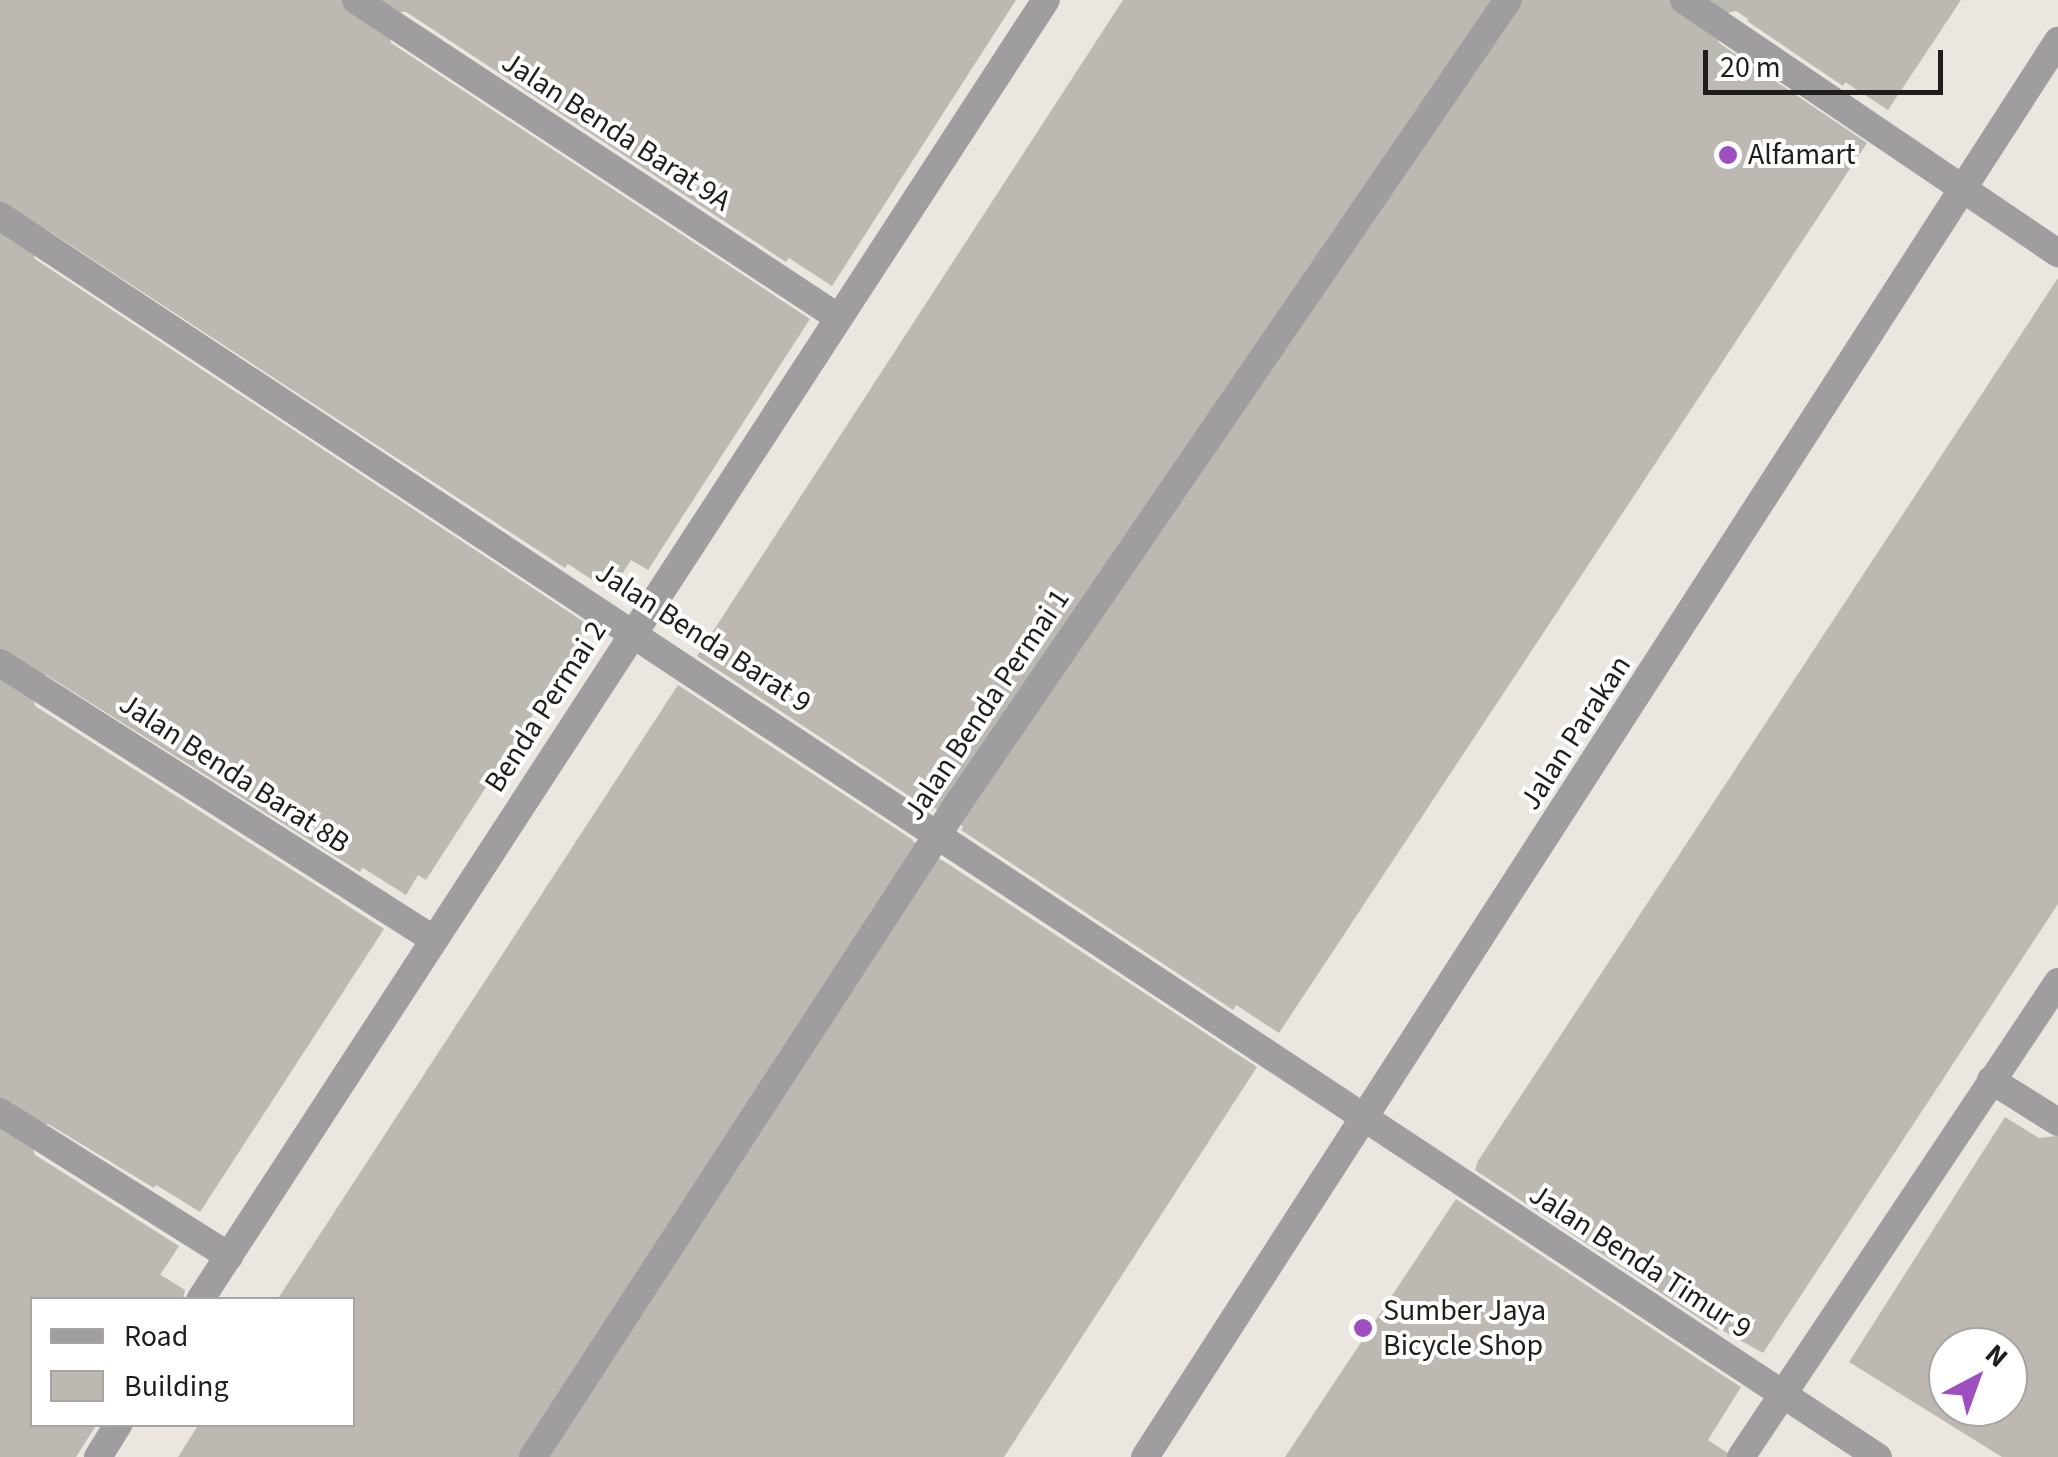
<!DOCTYPE html>
<style>
body{margin:0}
#map{position:relative;width:2058px;height:1457px;overflow:hidden;background:#ebe6df;font-family:"Source Sans 3",sans-serif}
div>[style]{position:absolute}
.shadow>*{inset:0;background:#0003}
.building>*{inset:0;background:#bdb8b1}
.minor>*{height:28px;margin:-14px;padding:0 14px;transform-origin:14px;border-radius:14px;background:#9f9da0}
.tertiary>*{height:28px;margin:-14px;padding:0 14px;transform-origin:14px;border-radius:14px;background:#9f9da0}
.dots>*{width:28px;height:28px;translate:-50% -50%;box-sizing:border-box;border:5px solid #fff;border-radius:50%}
span{translate:-50% -50%;white-space:nowrap;text-align:center;line-height:1.15;-webkit-text-stroke:8px #fff;paint-order:stroke}
.street-label{font-size:30px;color:#201e1b}
.poi-label{font-size:30px;color:#201e1b}
.left{translate:0 -50%;text-align:left}
.legend{position:absolute;left:30px;top:1297px;width:325px;height:130px;box-sizing:border-box;background:#fff;border:2px solid #a6a5a4;margin:0;padding:12px 18px;list-style:none;font-size:30px;color:#201e1b}
.legend li{display:flex;align-items:center;gap:20px;height:50px}
.legend b{width:50px;border:2px solid #a6a5a4}
.north{position:absolute;left:1928px;top:1327px;width:100px;height:100px;box-sizing:border-box;background:#fff;border:2px solid #a6a5a4;border-radius:50%;rotate:41deg;font-size:28px;font-weight:700;line-height:40px;text-align:center;color:#201e1b}
.north::after{content:'';display:block;margin:auto;width:35px;height:45px;background:#9e4ebf;clip-path:polygon(50% 0,100% 100%,50% 72%,0 100%)}
.scale{position:absolute;left:1703px;top:50px;width:240px;height:45px;box-sizing:border-box;border:5px solid #201e1b;border-top:0;padding-left:12px;font-size:30px;line-height:35px;white-space:nowrap;color:#201e1b;-webkit-text-stroke:8px #fff;paint-order:stroke}
</style>
<div id="map">
<div class="shadow">
<div style="clip-path:polygon(0 0,1016px 0,832px 286px,409px 11px,386px 15px,391px 43px,810px 319px,648px 570px,631px 560px,611px 592px,53px 227px,30px 231px,35px 259px,590px 626px,426px 880px,418px 875px,406px 895px,53px 673px,29px 680px,35px 706px,384px 929px,200px 1212px,54px 1122px,28px 1129px,35px 1155px,179px 1246px,160px 1275px,32px 1300px,32px 1424px,97px 1424px,76px 1457px,0 1457px)"></div>
<div style="clip-path:polygon(1126px 0,1961px 0,1888px 110px,1736px 11px,1713px 16px,1719px 43px,1867px 143px,1279px 1033px,700px 655px)"></div>
<div style="clip-path:polygon(2058px 283px,2058px 904px,1763px 1353px,1718px 1328px)"></div>
<div style="clip-path:polygon(679px 688px,1257px 1067px,1004px 1457px,178px 1457px,199px 1424px,352px 1424px)"></div>
<div style="clip-path:polygon(evenodd,2058px 1136px,2058px 1457px,2007px 1457px,1852px 1361px,2038px 1138px,2058px 1136px,1948px 1347px,2008px 1347px,2008px 1407px,1948px 1407px,1948px 1347px)"></div>
<div style="clip-path:polygon(1456px 1202px,1741px 1387px,1708px 1440px,1734px 1457px,1289px 1457px)"></div>
</div>
<div class="building">
<div style="clip-path:polygon(0 0,339px 0,346px 15px,767px 292px,602px 546px,586px 536px,565px 568px,0 199px)"></div>
<div style="clip-path:polygon(388px 0,956px 0,786px 262px)"></div>
<div style="clip-path:polygon(1123px 0,1487px 0,932px 811px,697px 656px)"></div>
<div style="clip-path:polygon(1525px 0,1580px 0,1706px 84px,1728px 51px,1823px 115px,1233px 1010px,961px 830px)"></div>
<div style="clip-path:polygon(1761px 0,1899px 0,1843px 86px,1747px 21px)"></div>
<div style="clip-path:polygon(0 237px,546px 598px,380px 856px,373px 851px,360px 872px,0 646px)"></div>
<div style="clip-path:polygon(2058px 278px,2058px 812px,1717px 1330px,1475px 1170px,1478px 1161px)"></div>
<div style="clip-path:polygon(0 684px,341px 901px,154px 1188px,0 1095px)"></div>
<div style="clip-path:polygon(678px 685px,913px 840px,516px 1457px,352px 1457px,352px 1300px,277px 1300px)"></div>
<div style="clip-path:polygon(942px 860px,1214px 1039px,1075px 1255px,943px 1457px,554px 1457px)"></div>
<div style="clip-path:polygon(evenodd,2005px 1117px,2058px 1150px,2058px 1457px,2002px 1457px,1849px 1362px,2005px 1117px,1948px 1347px,2008px 1347px,2008px 1407px,1948px 1407px,1948px 1347px)"></div>
<div style="clip-path:polygon(0 1133px,135px 1218px,116px 1247px,185px 1290px,183px 1300px,0 1300px)"></div>
<div style="clip-path:polygon(1456px 1199px,1698px 1359px,1634px 1457px,1285px 1457px)"></div>
</div>
<div class="minor">
<div style="left:356px;top:0;width:578px;rotate:33.36deg"></div>
<div style="left:1684px;top:0;width:452px;rotate:34.1deg"></div>
<div style="left:0;top:216px;width:2251px;rotate:33.46deg"></div>
<div style="left:0;top:663px;width:513px;rotate:32.51deg"></div>
<div style="left:1991px;top:1080px;width:79px;rotate:32.1deg"></div>
<div style="left:0;top:1112px;width:271px;rotate:32.2deg"></div>
<div style="left:200px;top:1300px;width:1551px;rotate:-56.95deg"></div>
<div style="left:98px;top:1457px;width:39px;rotate:-58deg"></div>
<div style="left:533px;top:1457px;width:774px;rotate:-56.97deg"></div>
<div style="left:955px;top:808px;width:979px;rotate:-55.61deg"></div>
<div style="left:1741px;top:1457px;width:571px;rotate:-56.28deg"></div>
</div>
<div class="tertiary">
<div style="left:1145px;top:1457px;width:1685px;rotate:-57.19deg"></div>
</div>
<div class="dots">
<div style="left:1728px;top:155px;background:#9e4ebf"></div>
<div style="left:1363px;top:1328px;background:#9e4ebf"></div>
</div>
<div class="street-label">
<span style="left:616px;top:132px;rotate:33deg">Jalan Benda Barat 9A</span>
<span style="left:703px;top:638px;rotate:33deg">Jalan Benda Barat 9</span>
<span style="left:987px;top:705px;rotate:-56deg">Jalan Benda Permai 1</span>
<span style="left:546px;top:707px;rotate:-57deg">Benda Permai 2</span>
<span style="left:1576px;top:733px;rotate:-57deg">Jalan Parakan</span>
<span style="left:234px;top:774px;rotate:33deg">Jalan Benda Barat 8B</span>
<span style="left:1640px;top:1262px;rotate:33deg">Jalan Benda Timur 9</span>
</div>
<div class="poi-label">
<span class="left" style="left:1748px;top:155px">Alfamart</span>
<span class="left" style="left:1383px;top:1328px">Sumber Jaya<br>Bicycle Shop</span>
</div>
<ul class="legend">
<li><b style="height:12px;background:#9f9da0"></b>Road</li>
<li><b style="height:28px;background:#bdb8b1"></b>Building</li>
</ul>
<div class="north">N</div>
<div class="scale">20 m</div>
</div>
